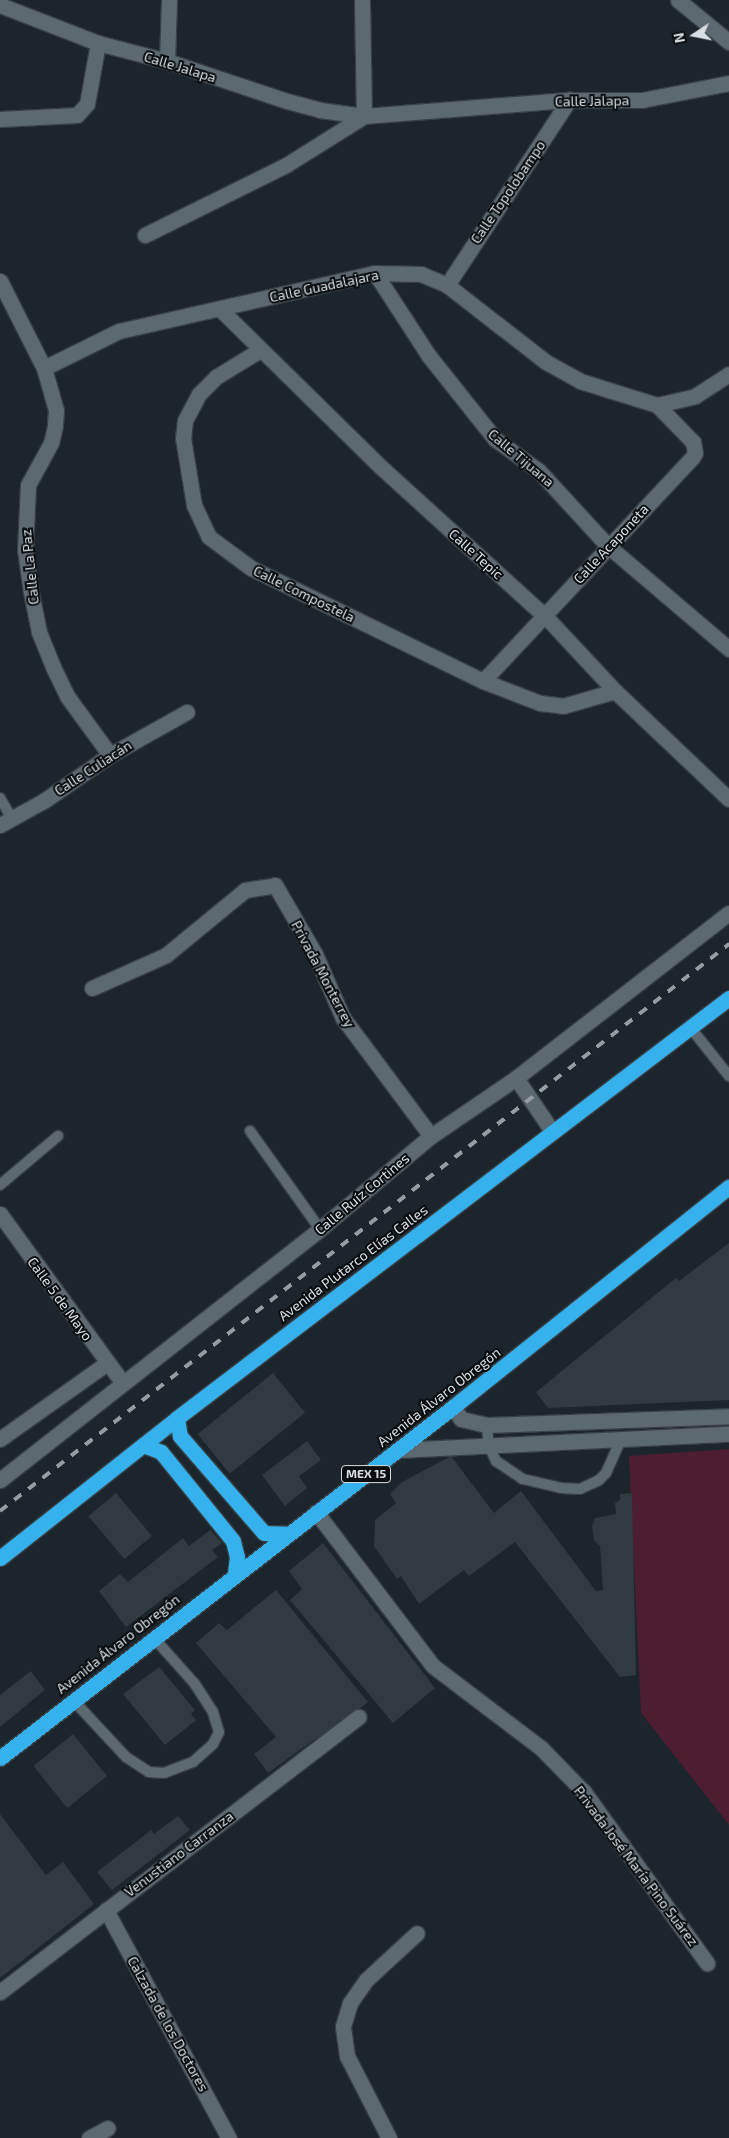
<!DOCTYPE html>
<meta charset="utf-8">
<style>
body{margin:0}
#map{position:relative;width:729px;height:2138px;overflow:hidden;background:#1b252b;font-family:"Exo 2",sans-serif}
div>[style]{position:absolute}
.green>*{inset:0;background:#4d1d32}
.building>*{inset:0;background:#2f3a41;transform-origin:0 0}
.roads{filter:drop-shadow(1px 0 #384046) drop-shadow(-1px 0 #384046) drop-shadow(0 1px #384046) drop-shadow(0 -1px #384046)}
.lane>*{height:10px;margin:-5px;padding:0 5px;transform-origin:5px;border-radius:5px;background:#5d6970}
.street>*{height:15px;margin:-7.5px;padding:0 7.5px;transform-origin:7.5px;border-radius:7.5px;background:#5d6970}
.secondary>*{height:15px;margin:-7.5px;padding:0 7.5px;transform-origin:7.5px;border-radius:7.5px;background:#5d6970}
.highway>*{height:15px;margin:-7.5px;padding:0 7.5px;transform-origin:7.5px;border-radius:7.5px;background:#35b2ee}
.rail>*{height:4px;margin-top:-2px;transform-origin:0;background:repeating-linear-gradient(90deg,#959da2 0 9px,transparent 0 18px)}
span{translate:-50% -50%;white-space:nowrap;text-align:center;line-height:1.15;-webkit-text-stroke:4px #090d10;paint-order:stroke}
.shield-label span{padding:1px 4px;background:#090d10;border:1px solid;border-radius:4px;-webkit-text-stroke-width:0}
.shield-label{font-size:12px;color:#d9e0e4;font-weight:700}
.street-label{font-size:14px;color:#d9e0e4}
.north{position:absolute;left:669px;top:10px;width:50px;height:50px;-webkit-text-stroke:4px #090d10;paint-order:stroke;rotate:259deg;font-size:14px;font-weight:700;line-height:20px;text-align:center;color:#d9e0e4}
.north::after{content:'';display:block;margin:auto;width:18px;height:22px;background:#d9e0e4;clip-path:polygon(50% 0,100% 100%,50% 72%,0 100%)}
</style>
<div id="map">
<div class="green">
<div style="clip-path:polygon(729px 1449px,729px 1825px,641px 1713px,629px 1456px)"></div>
</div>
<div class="building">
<div style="clip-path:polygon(729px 1243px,729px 1400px,548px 1408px,536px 1392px,676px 1278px,679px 1281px)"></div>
<div style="left:273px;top:1373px;width:51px;height:97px;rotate:51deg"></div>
<div style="clip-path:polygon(307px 1441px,321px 1460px,299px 1476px,307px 1488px,285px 1506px,262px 1475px)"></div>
<div style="clip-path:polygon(451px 1456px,494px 1513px,521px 1491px,596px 1591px,603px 1590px,600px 1546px,594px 1540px,592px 1527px,595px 1518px,616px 1514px,615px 1503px,620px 1500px,620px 1494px,632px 1493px,636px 1675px,620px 1677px,515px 1542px,469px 1576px,464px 1570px,419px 1604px,401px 1576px,397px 1579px,374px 1546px,375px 1520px,396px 1503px,390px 1494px,402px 1482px)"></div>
<div style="left:116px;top:1493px;width:56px;height:36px;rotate:50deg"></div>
<div style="clip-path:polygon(210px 1530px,222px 1543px,212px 1550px,218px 1557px,126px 1627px,99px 1591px,120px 1574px,128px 1582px,183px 1538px,189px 1546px)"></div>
<div style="clip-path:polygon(323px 1543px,435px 1688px,393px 1723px,290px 1600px,302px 1589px,289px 1571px)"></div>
<div style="clip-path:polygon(276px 1590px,368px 1702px,317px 1741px,315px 1739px,268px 1773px,254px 1754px,276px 1737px,196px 1643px,219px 1623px,227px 1630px)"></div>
<div style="clip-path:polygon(159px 1667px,195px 1710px,191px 1714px,196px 1720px,165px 1745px,123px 1694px)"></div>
<div style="clip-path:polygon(31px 1671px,45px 1690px,0 1727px,0 1695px)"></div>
<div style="left:73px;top:1734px;width:54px;height:51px;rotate:51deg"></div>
<div style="clip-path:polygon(0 1814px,46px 1875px,63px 1862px,94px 1904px,0 1978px)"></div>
<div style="clip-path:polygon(178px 1816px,190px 1830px,112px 1890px,97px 1872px,151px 1830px,154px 1834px)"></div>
</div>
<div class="roads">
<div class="lane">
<div style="left:0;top:798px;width:22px;rotate:60deg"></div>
<div style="left:690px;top:1027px;width:63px;rotate:51.5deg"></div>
<div style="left:250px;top:1131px;width:120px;rotate:54.5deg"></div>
<div style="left:0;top:1185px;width:76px;rotate:-40.2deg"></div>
<div style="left:487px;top:1425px;width:21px;rotate:85deg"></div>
<div style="left:489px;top:1446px;width:17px;rotate:65deg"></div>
<div style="left:496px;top:1461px;width:32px;rotate:34deg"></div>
<div style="left:523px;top:1479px;width:39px;rotate:13deg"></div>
<div style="left:561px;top:1488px;width:19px;rotate:3deg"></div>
<div style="left:580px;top:1489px;width:21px;rotate:-25deg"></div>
<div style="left:599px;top:1480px;width:10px;rotate:-45deg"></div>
<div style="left:606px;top:1473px;width:36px;rotate:-66deg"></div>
<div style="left:73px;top:1700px;width:78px;rotate:47.1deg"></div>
<div style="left:126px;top:1757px;width:27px;rotate:33deg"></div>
<div style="left:149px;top:1772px;width:15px;rotate:4deg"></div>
<div style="left:164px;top:1773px;width:31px;rotate:-21deg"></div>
<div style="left:193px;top:1762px;width:27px;rotate:-42deg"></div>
<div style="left:213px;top:1744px;width:13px;rotate:-63deg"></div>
<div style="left:219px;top:1732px;width:21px;rotate:-107deg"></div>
<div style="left:213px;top:1712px;width:33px;rotate:-123deg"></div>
<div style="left:195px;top:1684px;width:63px;rotate:-131.8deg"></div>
</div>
<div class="street">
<div style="left:678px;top:0;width:66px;rotate:39.5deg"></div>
<div style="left:0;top:5px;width:105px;rotate:21.2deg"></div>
<div style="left:98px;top:43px;width:71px;rotate:14.6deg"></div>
<div style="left:167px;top:61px;width:126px;rotate:18.4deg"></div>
<div style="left:287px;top:101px;width:34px;rotate:15deg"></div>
<div style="left:320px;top:110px;width:44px;rotate:7.8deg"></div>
<div style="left:364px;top:116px;width:206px;rotate:-4.5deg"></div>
<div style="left:569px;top:100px;width:73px"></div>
<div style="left:642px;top:100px;width:89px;rotate:-11.1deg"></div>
<div style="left:167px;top:61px;width:61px;rotate:-88.1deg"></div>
<div style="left:0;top:119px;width:77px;rotate:-3deg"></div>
<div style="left:77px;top:115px;width:15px;rotate:-48deg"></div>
<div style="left:87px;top:104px;width:62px;rotate:-79.8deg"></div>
<div style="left:145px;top:235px;width:157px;rotate:-26.4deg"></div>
<div style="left:286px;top:165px;width:92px;rotate:-32.1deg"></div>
<div style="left:364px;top:116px;width:116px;rotate:-91deg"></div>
<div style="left:375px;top:273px;width:99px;rotate:57deg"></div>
<div style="left:429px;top:356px;width:106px;rotate:51.5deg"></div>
<div style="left:495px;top:439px;width:54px;rotate:36deg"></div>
<div style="left:539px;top:471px;width:102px;rotate:47.4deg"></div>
<div style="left:608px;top:546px;width:159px;rotate:40.4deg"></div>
<div style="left:0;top:281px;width:97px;rotate:63.2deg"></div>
<div style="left:44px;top:368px;width:84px;rotate:-26.3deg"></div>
<div style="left:119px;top:331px;width:262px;rotate:-12.8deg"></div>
<div style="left:375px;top:273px;width:46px;rotate:1.2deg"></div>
<div style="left:421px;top:274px;width:28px;rotate:23deg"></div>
<div style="left:447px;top:285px;width:125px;rotate:37.9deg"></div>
<div style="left:546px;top:362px;width:39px;rotate:29deg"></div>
<div style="left:580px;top:381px;width:81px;rotate:17.3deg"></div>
<div style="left:657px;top:405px;width:39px;rotate:-13deg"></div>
<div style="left:695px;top:396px;width:40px;rotate:-32.9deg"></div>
<div style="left:447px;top:285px;width:222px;rotate:-56.6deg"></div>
<div style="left:221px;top:310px;width:226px;rotate:44.5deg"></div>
<div style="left:382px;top:468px;width:222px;rotate:42.3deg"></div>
<div style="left:546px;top:617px;width:101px;rotate:47deg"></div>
<div style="left:615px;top:691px;width:157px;rotate:43.5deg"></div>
<div style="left:260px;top:350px;width:52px;rotate:148.5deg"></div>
<div style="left:216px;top:377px;width:24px;rotate:135deg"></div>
<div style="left:199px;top:394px;width:30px;rotate:118deg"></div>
<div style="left:185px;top:420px;width:18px;rotate:96deg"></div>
<div style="left:183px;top:438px;width:68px;rotate:80.7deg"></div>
<div style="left:194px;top:505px;width:35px;rotate:65deg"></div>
<div style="left:209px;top:537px;width:52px;rotate:36.4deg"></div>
<div style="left:251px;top:568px;width:258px;rotate:26deg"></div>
<div style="left:483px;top:681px;width:61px;rotate:21.1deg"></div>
<div style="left:540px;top:703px;width:23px;rotate:7deg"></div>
<div style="left:563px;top:706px;width:54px;rotate:-16.1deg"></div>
<div style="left:44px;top:368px;width:44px;rotate:74.1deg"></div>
<div style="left:56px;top:410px;width:16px;rotate:94deg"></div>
<div style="left:55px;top:426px;width:17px;rotate:103deg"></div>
<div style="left:51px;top:443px;width:48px;rotate:118.7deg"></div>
<div style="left:28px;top:485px;width:65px;rotate:92.6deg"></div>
<div style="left:25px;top:550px;width:42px;rotate:81.9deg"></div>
<div style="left:31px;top:592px;width:41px;rotate:78.7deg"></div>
<div style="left:39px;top:632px;width:38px;rotate:68deg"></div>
<div style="left:53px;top:667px;width:32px;rotate:64deg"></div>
<div style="left:67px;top:696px;width:73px;rotate:53.9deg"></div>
<div style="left:483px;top:681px;width:306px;rotate:-46.9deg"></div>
<div style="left:692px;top:458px;width:6px;rotate:-59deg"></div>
<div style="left:695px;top:453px;width:11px;rotate:-100deg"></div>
<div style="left:693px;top:442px;width:52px;rotate:-134.2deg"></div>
<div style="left:0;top:825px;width:51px;rotate:-29.1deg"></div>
<div style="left:45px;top:800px;width:79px;rotate:-34.7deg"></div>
<div style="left:110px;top:755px;width:88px;rotate:-29.2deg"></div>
<div style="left:92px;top:988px;width:81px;rotate:-24deg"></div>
<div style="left:166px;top:955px;width:102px;rotate:-39.4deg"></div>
<div style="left:245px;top:890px;width:30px;rotate:-9deg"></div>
<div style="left:275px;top:885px;width:80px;rotate:59.9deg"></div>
<div style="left:315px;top:954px;width:70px;rotate:66.4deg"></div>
<div style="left:343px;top:1018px;width:147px;rotate:53.3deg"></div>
<div style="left:0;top:1439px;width:131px;rotate:-35.4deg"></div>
<div style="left:316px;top:1512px;width:193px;rotate:52.8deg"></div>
<div style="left:433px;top:1666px;width:136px;rotate:37.2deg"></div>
<div style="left:541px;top:1748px;width:62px;rotate:45.7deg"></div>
<div style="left:584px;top:1792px;width:211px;rotate:54.3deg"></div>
<div style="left:106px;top:1910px;width:259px;rotate:61.7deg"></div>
<div style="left:0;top:1992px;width:452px;rotate:-37.5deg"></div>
<div style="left:89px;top:2138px;width:21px;rotate:-28deg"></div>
<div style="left:389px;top:2138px;width:92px;rotate:-117.1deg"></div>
<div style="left:347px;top:2056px;width:30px;rotate:-98deg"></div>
<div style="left:343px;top:2026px;width:24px;rotate:-73deg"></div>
<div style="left:350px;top:2003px;width:28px;rotate:-55deg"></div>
<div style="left:366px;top:1980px;width:69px;rotate:-42.7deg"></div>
</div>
<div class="secondary">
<div style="left:516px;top:1078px;width:64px;rotate:55.8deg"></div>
<div style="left:0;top:1214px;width:208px;rotate:54deg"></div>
<div style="left:453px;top:1407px;width:14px;rotate:56deg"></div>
<div style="left:461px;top:1419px;width:27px;rotate:13deg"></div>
<div style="left:487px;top:1425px;width:242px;rotate:-2.1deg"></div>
<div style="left:398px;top:1450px;width:331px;rotate:-2.8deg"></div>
<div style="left:0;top:1480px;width:407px;rotate:-38.1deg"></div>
<div style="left:320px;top:1229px;width:145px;rotate:-40deg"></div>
<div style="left:431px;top:1136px;width:103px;rotate:-34.3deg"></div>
<div style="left:516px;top:1078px;width:269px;rotate:-37.8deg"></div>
</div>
<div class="highway">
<div style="left:177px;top:1418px;width:18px;rotate:81deg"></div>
<div style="left:180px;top:1436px;width:128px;rotate:49.1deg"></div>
<div style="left:264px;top:1533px;width:24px;rotate:2deg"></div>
<div style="left:143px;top:1445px;width:19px;rotate:21deg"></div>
<div style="left:161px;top:1452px;width:114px;rotate:51deg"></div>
<div style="left:233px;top:1541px;width:16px;rotate:76deg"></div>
<div style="left:237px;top:1557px;width:17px;rotate:97deg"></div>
<div style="left:0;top:1558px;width:226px;rotate:-38.3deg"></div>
<div style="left:177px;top:1418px;width:694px;rotate:-37.27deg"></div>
<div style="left:0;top:1758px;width:573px;rotate:-37.77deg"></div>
<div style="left:453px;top:1407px;width:353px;rotate:-38.6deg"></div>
</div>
</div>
<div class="rail">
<div style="left:0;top:1511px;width:924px;rotate:-37.87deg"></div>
</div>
<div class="shield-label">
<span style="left:366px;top:1474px">MEX 15</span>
</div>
<div class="street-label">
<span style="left:180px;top:67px;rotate:17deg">Calle Jalapa</span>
<span style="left:592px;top:101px;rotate:-1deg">Calle Jalapa</span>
<span style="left:508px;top:192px;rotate:-56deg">Calle Topolobampo</span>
<span style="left:324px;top:286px;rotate:-12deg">Calle Guadalajara</span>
<span style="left:521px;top:458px;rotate:40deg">Calle Tijuana</span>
<span style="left:611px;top:544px;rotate:-47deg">Calle Acaponeta</span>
<span style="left:476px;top:554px;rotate:42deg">Calle Tepic</span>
<span style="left:30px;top:567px;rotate:-96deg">Calle La Paz</span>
<span style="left:304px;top:594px;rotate:26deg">Calle Compostela</span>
<span style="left:93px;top:768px;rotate:-33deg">Calle Culiacán</span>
<span style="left:323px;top:974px;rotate:62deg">Privada Monterrey</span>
<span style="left:362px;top:1194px;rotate:-40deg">Calle Ruíz Cortines</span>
<span style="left:353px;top:1263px;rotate:-37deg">Avenida Plutarco Elías Calles</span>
<span style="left:60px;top:1299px;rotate:54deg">Calle 5 de Mayo</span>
<span style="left:439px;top:1397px;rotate:-38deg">Avenida Álvaro Obregón</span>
<span style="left:118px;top:1644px;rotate:-38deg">Avenida Álvaro Obregón</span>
<span style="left:179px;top:1854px;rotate:-37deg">Venustiano Carranza</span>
<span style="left:636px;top:1866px;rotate:53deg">Privada José María Pino Suárez</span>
<span style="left:168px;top:2024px;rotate:61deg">Calzada de los Doctores</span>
</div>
<div class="north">N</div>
</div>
